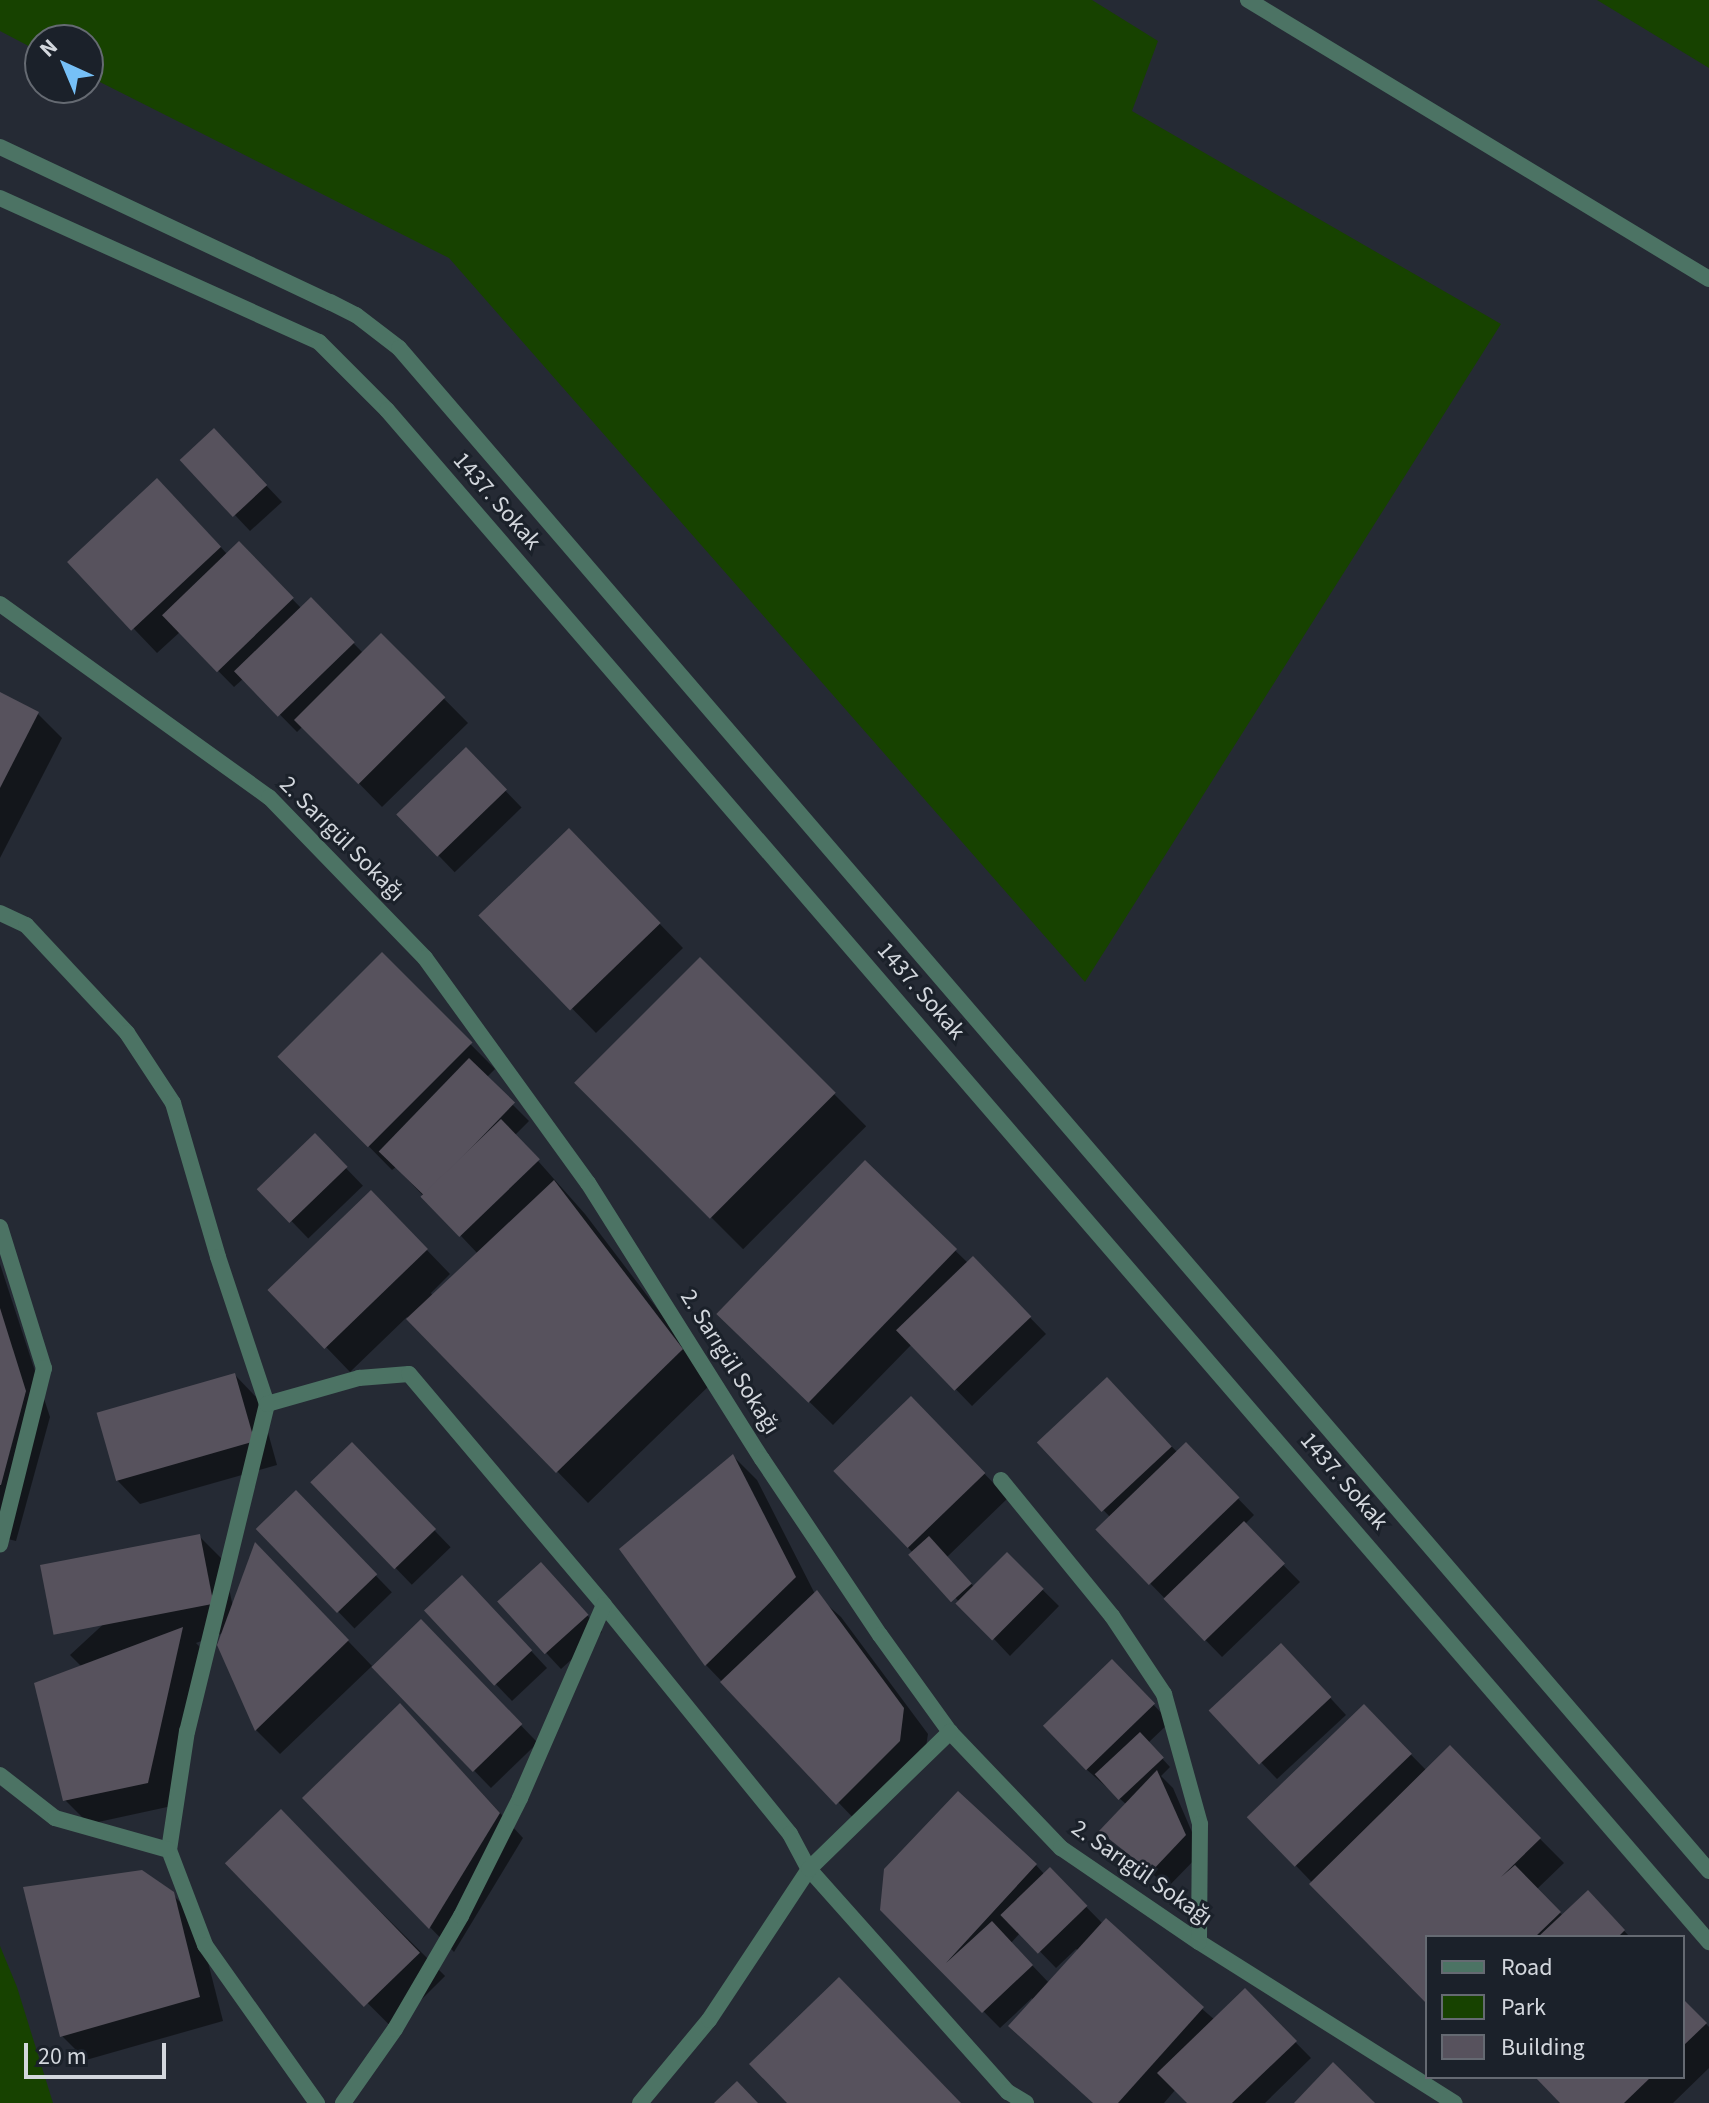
<!DOCTYPE html>
<meta charset="utf-8">
<style>
body{margin:0}
#map{position:relative;width:1709px;height:2103px;overflow:hidden;background:#252a34;font-family:"Source Sans 3",sans-serif}
div>[style]{position:absolute}
.green>*{inset:0;background:#174200}
.shadow>*{inset:0;background:#0007;transform-origin:0 0}
.building>*{inset:0;background:#57525d;transform-origin:0 0}
.street>*{height:16px;margin:-8px;padding:0 8px;transform-origin:8px;border-radius:8px;background:#4c7364}
span{translate:-50% -50%;white-space:nowrap;text-align:center;line-height:1.15;-webkit-text-stroke:6px #1b212a;paint-order:stroke}
.street-label{font-size:24px;color:#d3d7dd}
.legend{position:absolute;left:1425px;top:1935px;width:260px;height:144px;box-sizing:border-box;background:#1b212a;border:2px solid #656a72;margin:0;padding:10px 14px;list-style:none;font-size:24px;color:#d3d7dd}
.legend li{display:flex;align-items:center;gap:16px;height:40px}
.legend b{width:40px;border:2px solid #656a72}
.north{position:absolute;left:24px;top:24px;width:80px;height:80px;box-sizing:border-box;background:#1b212a;border:2px solid #656a72;border-radius:50%;rotate:316deg;font-size:22px;font-weight:700;line-height:32px;text-align:center;color:#d3d7dd}
.north::after{content:'';display:block;margin:auto;width:28px;height:36px;background:#76c0f7;clip-path:polygon(50% 0,100% 100%,50% 72%,0 100%)}
.scale{position:absolute;left:24px;top:2043px;width:142px;height:36px;box-sizing:border-box;border:4px solid #d3d7dd;border-top:0;padding-left:10px;font-size:24px;line-height:28px;white-space:nowrap;color:#d3d7dd;-webkit-text-stroke:6px #1b212a;paint-order:stroke}
</style>
<div id="map">
<div class="green">
<div style="clip-path:polygon(0 0,1092px 0,1158px 41px,1132px 111px,1501px 324px,1085px 982px,449px 258px,88px 76px,88px 40px,40px 40px,40px 52px,0 31px)"></div>
<div style="clip-path:polygon(1597px 0,1709px 0,1709px 68px)"></div>
<div style="clip-path:polygon(0 1946px,17px 1987px,53px 2103px,0 2103px)"></div>
</div>
<div class="shadow">
<div style="clip-path:polygon(230px 447px,282px 502px,250px 531px,183px 460px)"></div>
<div style="clip-path:polygon(182px 505px,227px 554px,239px 544px,302px 609px,311px 600px,363px 653px,381px 635px,468px 723px,382px 807px,303px 726px,297px 732px,244px 678px,234px 687px,180px 632px,157px 653px,70px 562px)"></div>
<div style="clip-path:polygon(0 694px,38px 714px,62px 738px,0 858px)"></div>
<div style="left:466px;top:750px;width:80px;height:93px;rotate:46deg"></div>
<div style="clip-path:polygon(593px 855px,683px 948px,596px 1033px,481px 915px)"></div>
<div style="clip-path:polygon(382px 955px,495px 1069px,486px 1078px,529px 1121px,515px 1135px,585px 1214px,713px 1382px,588px 1503px,407px 1317px,350px 1372px,326px 1347px,395px 1217px,450px 1274px,431px 1293px,433px 1296px,478px 1254px,396px 1167px,392px 1170px,280px 1056px)"></div>
<div style="left:700px;top:960px;width:235px;height:174px;rotate:45deg"></div>
<div style="left:315px;top:1136px;width:69px;height:76px;rotate:46deg"></div>
<div style="clip-path:polygon(865px 1163px,968px 1263px,973px 1259px,1046px 1334px,972px 1406px,912px 1344px,833px 1425px,719px 1313px)"></div>
<div style="clip-path:polygon(0 1264px,50px 1417px,16px 1541px,0 1537px)"></div>
<div style="clip-path:polygon(235px 1375px,259px 1400px,277px 1465px,140px 1504px,116px 1479px)"></div>
<div style="clip-path:polygon(1123px 1396px,1178px 1453px,1186px 1445px,1254px 1515px,1244px 1525px,1300px 1582px,1222px 1657px,1098px 1530px,1111px 1518px,1040px 1444px)"></div>
<div style="clip-path:polygon(935px 1423px,1008px 1498px,947px 1557px,975px 1588px,1007px 1555px,1059px 1606px,1010px 1656px,836px 1471px)"></div>
<div style="left:352px;top:1445px;width:142px;height:54px;rotate:46deg"></div>
<div style="clip-path:polygon(733px 1456px,757px 1480px,815px 1594px,841px 1617px,928px 1734px,923px 1766px,862px 1827px,706px 1665px,621px 1550px)"></div>
<div style="left:296px;top:1493px;width:138px;height:52px;rotate:46deg"></div>
<div style="clip-path:polygon(199px 1536px,223px 1560px,233px 1607px,279px 1569px,372px 1666px,280px 1754px,256px 1730px,219px 1645px,223px 1633px,196px 1643px,206px 1653px,172px 1806px,89px 1824px,65px 1800px,82px 1667px,70px 1655px)"></div>
<div style="clip-path:polygon(557px 1581px,602px 1632px,561px 1669px,499px 1602px)"></div>
<div style="clip-path:polygon(478px 1594px,547px 1668px,512px 1701px,426px 1611px)"></div>
<div style="left:421px;top:1622px;width:168px;height:65px;rotate:46deg"></div>
<div style="clip-path:polygon(1297px 1662px,1346px 1715px,1277px 1779px,1212px 1711px)"></div>
<div style="clip-path:polygon(1128px 1678px,1170px 1722px,1148px 1743px,1170px 1767px,1161px 1776px,1173px 1788px,1201px 1853px,1168px 1887px,1102px 1831px,1127px 1805px,1086px 1769px)"></div>
<div style="clip-path:polygon(1364px 1707px,1427px 1771px,1450px 1748px,1564px 1863px,1537px 1889px,1563px 1916px,1588px 1893px,1630px 1937px,1427px 1937px,1427px 2002px,1249px 1817px)"></div>
<div style="clip-path:polygon(424px 1730px,523px 1838px,454px 1952px,305px 1798px)"></div>
<div style="left:281px;top:1812px;width:232px;height:74px;rotate:45deg"></div>
<div style="clip-path:polygon(evenodd,1036px 1865px,1045px 1875px,1050px 1870px,1103px 1924px,1215px 2020px,1245px 1991px,1311px 2058px,1265px 2103px,1189px 2103px,1176px 2089px,1164px 2103px,1094px 2103px,1032px 1998px,1000px 2028px,882px 1909px,1036px 1865px,1021px 1932px,1056px 1968px,1076px 1949px,1079px 1951px,1049px 1983px,1011px 1943px,1021px 1932px)"></div>
<div style="clip-path:polygon(172px 1894px,197px 1919px,223px 2021px,86px 2060px,62px 2036px)"></div>
<div style="clip-path:polygon(1683px 2000px,1709px 2027px,1709px 2068px,1673px 2103px,1563px 2103px,1538px 2077px,1683px 2077px)"></div>
</div>
<div class="building">
<div style="left:214px;top:428px;width:78px;height:47px;rotate:47deg"></div>
<div style="left:157px;top:478px;width:94px;height:123px;rotate:47deg"></div>
<div style="left:239px;top:541px;width:79px;height:107px;rotate:46deg"></div>
<div style="left:311px;top:597px;width:63px;height:107px;rotate:46deg"></div>
<div style="left:381px;top:633px;width:91px;height:123px;rotate:45deg"></div>
<div style="clip-path:polygon(0 692px,39px 712px,0 788px)"></div>
<div style="left:466px;top:747px;width:59px;height:97px;rotate:46deg"></div>
<div style="left:569px;top:828px;width:132px;height:126px;rotate:46deg"></div>
<div style="left:382px;top:952px;width:128px;height:148px;rotate:45deg"></div>
<div style="left:700px;top:957px;width:192px;height:178px;rotate:45deg"></div>
<div style="left:469px;top:1058px;width:64px;height:130px;rotate:44deg"></div>
<div style="left:501px;top:1119px;width:56px;height:112px;rotate:46deg"></div>
<div style="left:315px;top:1133px;width:47px;height:81px;rotate:46deg"></div>
<div style="left:865px;top:1160px;width:128px;height:214px;rotate:44deg"></div>
<div style="clip-path:polygon(554px 1180px,683px 1349px,556px 1473px,406px 1319px)"></div>
<div style="left:371px;top:1190px;width:82px;height:144px;rotate:46deg"></div>
<div style="left:973px;top:1256px;width:84px;height:107px;rotate:46deg"></div>
<div style="clip-path:polygon(0 1308px,26px 1391px,1px 1485px,0 1485px)"></div>
<div style="left:235px;top:1373px;width:71px;height:144px;rotate:74deg"></div>
<div style="left:1107px;top:1377px;width:95px;height:96px;rotate:47deg"></div>
<div style="left:911px;top:1396px;width:107px;height:108px;rotate:46deg"></div>
<div style="left:352px;top:1442px;width:121px;height:58px;rotate:46deg"></div>
<div style="left:1186px;top:1442px;width:77px;height:126px;rotate:46deg"></div>
<div style="clip-path:polygon(733px 1454px,796px 1577px,705px 1666px,619px 1549px)"></div>
<div style="left:296px;top:1490px;width:117px;height:56px;rotate:46deg"></div>
<div style="left:1244px;top:1521px;width:59px;height:112px;rotate:46deg"></div>
<div style="left:200px;top:1534px;width:71px;height:163px;rotate:79deg"></div>
<div style="left:929px;top:1536px;width:64px;height:28px;rotate:48deg"></div>
<div style="clip-path:polygon(255px 1542px,349px 1640px,255px 1731px,217px 1645px)"></div>
<div style="left:1007px;top:1552px;width:52px;height:73px;rotate:45deg"></div>
<div style="left:541px;top:1562px;width:71px;height:59px;rotate:48deg"></div>
<div style="left:462px;top:1575px;width:103px;height:52px;rotate:47deg"></div>
<div style="clip-path:polygon(817px 1590px,904px 1708px,900px 1741px,836px 1805px,720px 1682px)"></div>
<div style="left:421px;top:1619px;width:146px;height:69px;rotate:46deg"></div>
<div style="clip-path:polygon(183px 1627px,148px 1783px,63px 1801px,34px 1683px)"></div>
<div style="left:1281px;top:1643px;width:74px;height:99px;rotate:47deg"></div>
<div style="left:1112px;top:1659px;width:62px;height:96px;rotate:46deg"></div>
<div style="clip-path:polygon(400px 1703px,500px 1813px,429px 1929px,302px 1798px)"></div>
<div style="left:1364px;top:1704px;width:69px;height:163px;rotate:46deg"></div>
<div style="left:1140px;top:1732px;width:35px;height:62px;rotate:47deg"></div>
<div style="clip-path:polygon(1450px 1745px,1541px 1838px,1501px 1877px,1515px 1865px,1561px 1912px,1535px 1937px,1427px 1937px,1427px 2004px,1309px 1884px)"></div>
<div style="clip-path:polygon(1157px 1770px,1186px 1835px,1151px 1872px,1099px 1831px)"></div>
<div style="clip-path:polygon(958px 1791px,1037px 1864px,946px 1963px,992px 1921px,1033px 1965px,982px 2013px,880px 1910px,884px 1869px)"></div>
<div style="left:281px;top:1809px;width:200px;height:78px;rotate:46deg"></div>
<div style="left:1050px;top:1867px;width:54px;height:69px;rotate:46deg"></div>
<div style="clip-path:polygon(142px 1870px,174px 1892px,200px 1997px,60px 2037px,23px 1887px)"></div>
<div style="clip-path:polygon(1588px 1890px,1625px 1930px,1618px 1937px,1538px 1937px)"></div>
<div style="clip-path:polygon(1106px 1918px,1204px 2007px,1118px 2103px,1093px 2103px,1008px 2026px)"></div>
<div style="clip-path:polygon(839px 1977px,961px 2103px,787px 2103px,749px 2064px)"></div>
<div style="clip-path:polygon(1245px 1988px,1297px 2041px,1232px 2103px,1187px 2103px,1157px 2073px)"></div>
<div style="clip-path:polygon(1683px 1999px,1707px 2023px,1683px 2046px)"></div>
<div style="clip-path:polygon(1333px 2062px,1375px 2103px,1294px 2103px)"></div>
<div style="clip-path:polygon(1535px 2077px,1651px 2077px,1624px 2103px,1560px 2103px)"></div>
<div style="clip-path:polygon(737px 2081px,758px 2103px,714px 2103px)"></div>
</div>
<div class="street">
<div style="left:1248px;top:0;width:539px;rotate:31.18deg"></div>
<div style="left:0;top:147px;width:365px;rotate:25.2deg"></div>
<div style="left:330px;top:302px;width:29px;rotate:27deg"></div>
<div style="left:356px;top:315px;width:54px;rotate:37.5deg"></div>
<div style="left:399px;top:348px;width:2009px;rotate:49.3deg"></div>
<div style="left:0;top:198px;width:350px;rotate:24.3deg"></div>
<div style="left:319px;top:342px;width:96px;rotate:45deg"></div>
<div style="left:387px;top:410px;width:2024px;rotate:49.21deg"></div>
<div style="left:0;top:604px;width:331px;rotate:35.7deg"></div>
<div style="left:269px;top:797px;width:224px;rotate:45.9deg"></div>
<div style="left:425px;top:958px;width:278px;rotate:54.1deg"></div>
<div style="left:588px;top:1183px;width:326px;rotate:57.8deg"></div>
<div style="left:762px;top:1459px;width:212px;rotate:56.2deg"></div>
<div style="left:880px;top:1635px;width:120px;rotate:54.2deg"></div>
<div style="left:950px;top:1732px;width:161px;rotate:46.3deg"></div>
<div style="left:1061px;top:1848px;width:167px;rotate:34.3deg"></div>
<div style="left:1199px;top:1942px;width:302px;rotate:32.2deg"></div>
<div style="left:0;top:913px;width:29px;rotate:25deg"></div>
<div style="left:26px;top:925px;width:148px;rotate:46.9deg"></div>
<div style="left:127px;top:1033px;width:84px;rotate:56.7deg"></div>
<div style="left:173px;top:1103px;width:160px;rotate:73.7deg"></div>
<div style="left:218px;top:1257px;width:155px;rotate:71.6deg"></div>
<div style="left:267px;top:1404px;width:337px;rotate:103.7deg"></div>
<div style="left:187px;top:1731px;width:120px;rotate:98.6deg"></div>
<div style="left:169px;top:1850px;width:102px;rotate:69.2deg"></div>
<div style="left:205px;top:1945px;width:194px;rotate:54.7deg"></div>
<div style="left:0;top:1227px;width:148px;rotate:72.7deg"></div>
<div style="left:44px;top:1368px;width:182px;rotate:104deg"></div>
<div style="left:267px;top:1404px;width:96px;rotate:-15.8deg"></div>
<div style="left:359px;top:1378px;width:50px;rotate:-4.6deg"></div>
<div style="left:409px;top:1374px;width:302px;rotate:49.8deg"></div>
<div style="left:604px;top:1605px;width:295px;rotate:50.9deg"></div>
<div style="left:790px;top:1834px;width:40px;rotate:62deg"></div>
<div style="left:809px;top:1869px;width:299px;rotate:48.3deg"></div>
<div style="left:1008px;top:2092px;width:21px;rotate:31deg"></div>
<div style="left:1001px;top:1480px;width:176px;rotate:50.8deg"></div>
<div style="left:1112px;top:1616px;width:94px;rotate:56.3deg"></div>
<div style="left:1164px;top:1694px;width:135px;rotate:74.5deg"></div>
<div style="left:1200px;top:1824px;width:118px;rotate:90.5deg"></div>
<div style="left:0;top:1775px;width:70px;rotate:38deg"></div>
<div style="left:55px;top:1818px;width:118px;rotate:15.7deg"></div>
<div style="left:343px;top:2103px;width:90px;rotate:-54.9deg"></div>
<div style="left:395px;top:2029px;width:131px;rotate:-59.7deg"></div>
<div style="left:461px;top:1916px;width:132px;rotate:-63.4deg"></div>
<div style="left:520px;top:1798px;width:210px;rotate:-66.5deg"></div>
<div style="left:640px;top:2103px;width:108px;rotate:-50.3deg"></div>
<div style="left:709px;top:2020px;width:181px;rotate:-56.5deg"></div>
<div style="left:809px;top:1869px;width:197px;rotate:-44.2deg"></div>
</div>
<div class="street-label">
<span style="left:497px;top:501px;rotate:49deg">1437. Sokak</span>
<span style="left:342px;top:839px;rotate:45deg">2. Sarıgül Sokağı</span>
<span style="left:921px;top:991px;rotate:49deg">1437. Sokak</span>
<span style="left:730px;top:1362px;rotate:58deg">2. Sarıgül Sokağı</span>
<span style="left:1344px;top:1481px;rotate:49deg">1437. Sokak</span>
<span style="left:1142px;top:1873px;rotate:35deg">2. Sarıgül Sokağı</span>
</div>
<ul class="legend">
<li><b style="height:10px;background:#4c7364"></b>Road</li>
<li><b style="height:22px;background:#174200"></b>Park</li>
<li><b style="height:22px;background:#57525d"></b>Building</li>
</ul>
<div class="north">N</div>
<div class="scale">20 m</div>
</div>
